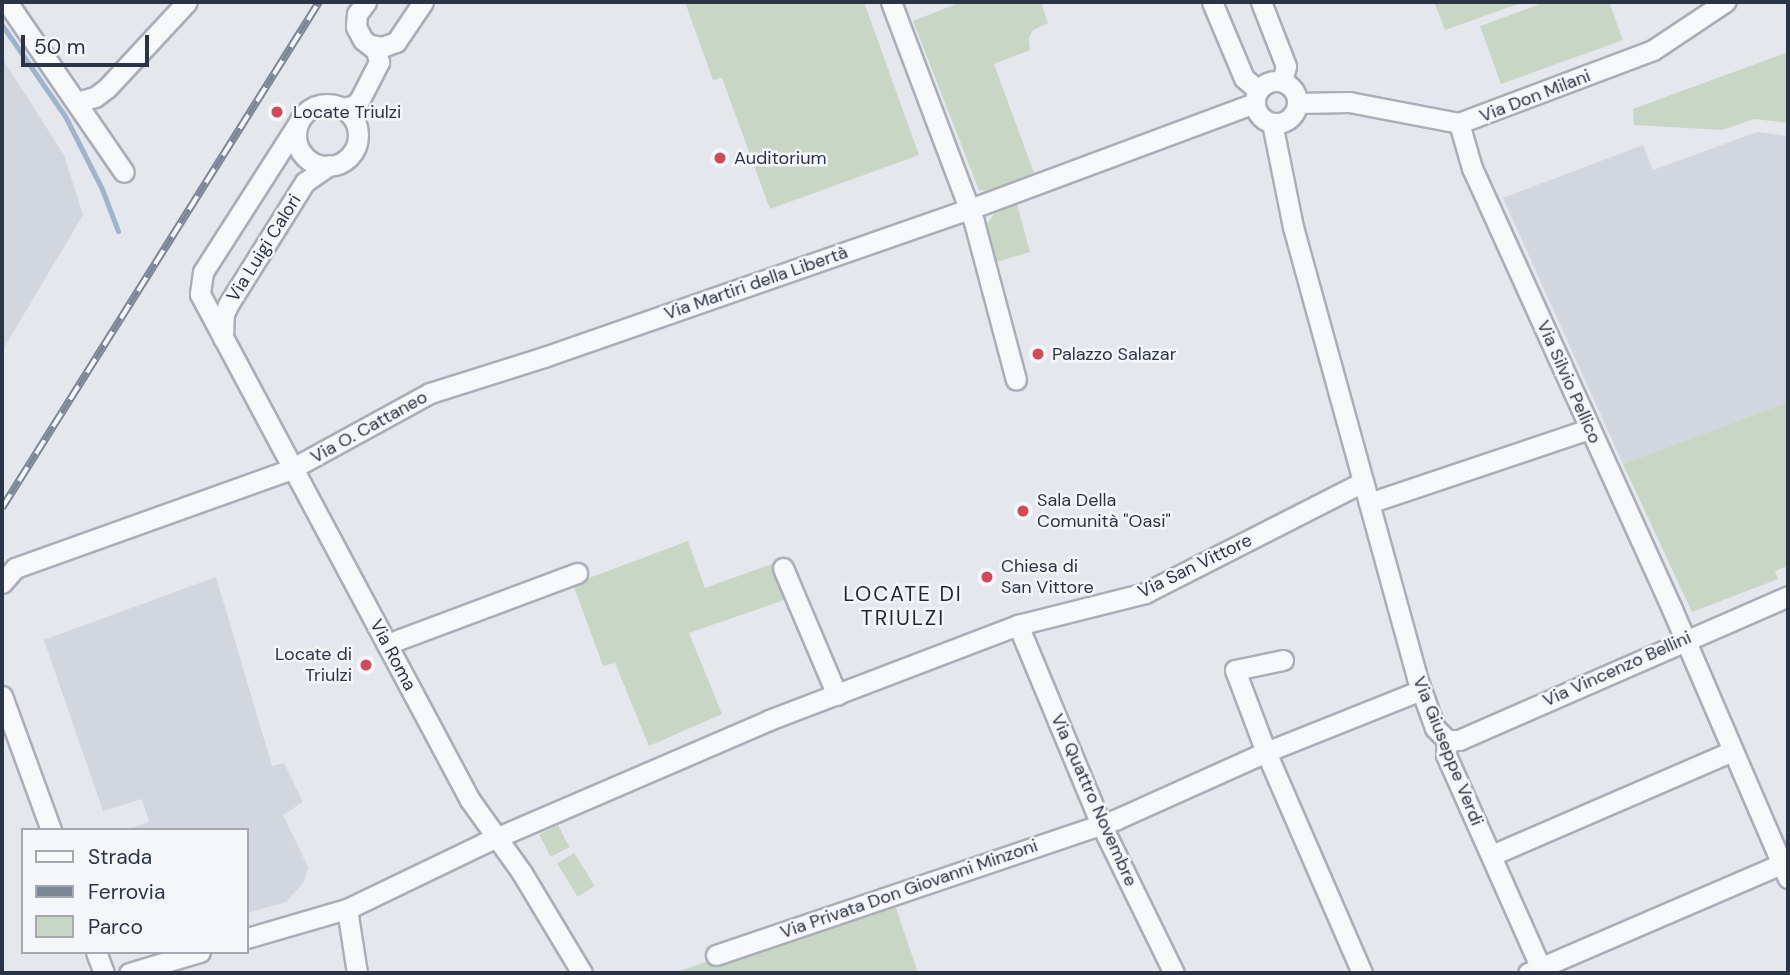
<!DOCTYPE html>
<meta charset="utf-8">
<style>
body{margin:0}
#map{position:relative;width:1790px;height:975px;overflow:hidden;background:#e4e7ec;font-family:"DM Sans",sans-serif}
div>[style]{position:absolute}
.built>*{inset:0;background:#d2d6de}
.green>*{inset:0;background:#c9d6c5;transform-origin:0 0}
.stream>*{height:5px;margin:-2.5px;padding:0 2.5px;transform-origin:2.5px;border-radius:2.5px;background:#9fb4cc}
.roads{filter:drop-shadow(2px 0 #a9aeb7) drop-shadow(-2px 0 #a9aeb7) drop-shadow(0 2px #a9aeb7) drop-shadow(0 -2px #a9aeb7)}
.minor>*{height:19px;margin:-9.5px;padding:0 9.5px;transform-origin:9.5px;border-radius:9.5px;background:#f7f8fa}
.minor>.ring{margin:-9.5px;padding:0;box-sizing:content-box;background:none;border:19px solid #f7f8fa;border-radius:50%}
.rail>*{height:8px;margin-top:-4px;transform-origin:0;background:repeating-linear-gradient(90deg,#f4f6f9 0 16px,#7d8696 0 32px);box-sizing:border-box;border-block:2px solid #7d8696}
.dots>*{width:19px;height:19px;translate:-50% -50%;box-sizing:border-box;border:4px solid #f4f6f9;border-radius:50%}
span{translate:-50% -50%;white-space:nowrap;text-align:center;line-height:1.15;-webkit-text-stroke:5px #f4f6f9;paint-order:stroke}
.street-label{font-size:18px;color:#2b3445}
.poi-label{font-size:18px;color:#2b3445}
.left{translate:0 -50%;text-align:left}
.right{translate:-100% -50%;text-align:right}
.quarter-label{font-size:21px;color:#1d2536;letter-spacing:2px}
.frame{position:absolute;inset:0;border:4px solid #2b3445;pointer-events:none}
.legend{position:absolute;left:21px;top:828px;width:228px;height:126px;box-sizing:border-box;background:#f4f6f9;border:2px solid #a4a8b1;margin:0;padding:9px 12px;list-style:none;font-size:21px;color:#2b3445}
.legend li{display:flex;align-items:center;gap:14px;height:35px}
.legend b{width:35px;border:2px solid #a4a8b1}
.scale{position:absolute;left:21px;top:35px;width:128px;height:32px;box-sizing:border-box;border:4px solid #2b3445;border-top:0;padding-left:9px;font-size:21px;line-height:24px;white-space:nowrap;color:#2b3445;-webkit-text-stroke:5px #f4f6f9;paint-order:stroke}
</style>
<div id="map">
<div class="built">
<div style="clip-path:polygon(2px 58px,64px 155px,83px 215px,2px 351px)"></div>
<div style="clip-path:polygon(1757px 132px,1788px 136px,1788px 402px,1623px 464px,1503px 198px,1643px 145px,1653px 170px)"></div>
<div style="clip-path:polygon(216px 577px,272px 766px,284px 763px,303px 802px,283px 815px,308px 867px,304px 882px,286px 902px,247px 913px,247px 830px,126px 830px,149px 822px,142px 799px,103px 811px,44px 640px)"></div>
</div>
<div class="green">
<div style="clip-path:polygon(685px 2px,864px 2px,919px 155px,770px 209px,722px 78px,713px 80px)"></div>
<div style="clip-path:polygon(961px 2px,1041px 2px,1048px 23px,1033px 30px,1029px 38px,1030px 50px,994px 64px,1034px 173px,990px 191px,979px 190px,913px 21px)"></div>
<div style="clip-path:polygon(1434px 2px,1524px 2px,1445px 30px)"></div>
<div style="clip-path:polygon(1546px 2px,1609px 2px,1623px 40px,1501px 84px,1480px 26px)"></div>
<div style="clip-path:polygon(1788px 52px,1788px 123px,1754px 119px,1722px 130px,1634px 125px,1633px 109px)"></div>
<div style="clip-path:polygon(1017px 204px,1030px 252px,993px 263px,984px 228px,996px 211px)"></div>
<div style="clip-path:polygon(1788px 402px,1788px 566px,1775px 571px,1778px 579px,1692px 612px,1623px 464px)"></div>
<div style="clip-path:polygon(688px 541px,705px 588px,772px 564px,784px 600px,689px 633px,722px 714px,649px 746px,615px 663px,603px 666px,573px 584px)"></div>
<div style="left:558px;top:825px;width:25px;height:21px;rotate:63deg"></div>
<div style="left:574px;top:853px;width:39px;height:20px;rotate:58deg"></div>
<div style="clip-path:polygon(893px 899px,918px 973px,673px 973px)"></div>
</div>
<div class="stream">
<div style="left:2px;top:25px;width:111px;rotate:55.3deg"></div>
<div style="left:65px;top:116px;width:82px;rotate:63.1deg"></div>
<div style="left:102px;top:189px;width:45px;rotate:69.1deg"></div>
</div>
<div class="roads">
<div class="minor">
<div style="left:7px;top:2px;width:206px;rotate:55.5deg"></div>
<div style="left:891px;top:2px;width:235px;rotate:69.3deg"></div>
<div style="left:974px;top:222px;width:163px;rotate:75.1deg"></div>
<div style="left:1212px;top:2px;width:82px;rotate:67.2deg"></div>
<div style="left:1244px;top:78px;width:18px;rotate:41deg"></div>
<div style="left:1261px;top:2px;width:69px;rotate:68.7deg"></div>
<div style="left:1286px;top:66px;width:16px;rotate:105deg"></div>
<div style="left:370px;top:45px;width:12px;rotate:9deg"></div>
<div style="left:382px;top:47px;width:15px;rotate:-20deg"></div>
<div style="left:396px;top:42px;width:48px;rotate:-56deg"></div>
<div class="ring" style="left:1255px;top:81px;width:23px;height:23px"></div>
<div style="left:77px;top:102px;width:19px;rotate:-16deg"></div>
<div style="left:95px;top:97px;width:15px;rotate:-37deg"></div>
<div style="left:107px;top:88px;width:117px;rotate:-47.1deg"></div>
<div style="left:1298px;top:103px;width:51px;rotate:-1.1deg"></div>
<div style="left:1349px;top:102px;width:112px;rotate:10.8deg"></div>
<div style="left:1459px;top:123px;width:207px;rotate:-20.6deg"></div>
<div style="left:1653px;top:50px;width:87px;rotate:-33.7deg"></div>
<div class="ring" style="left:296px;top:104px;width:43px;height:43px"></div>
<div style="left:343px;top:108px;width:12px;rotate:-14deg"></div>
<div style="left:355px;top:105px;width:8px;rotate:-50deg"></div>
<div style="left:360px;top:99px;width:42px;rotate:-62.8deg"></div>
<div style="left:379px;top:62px;width:12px;rotate:-104deg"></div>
<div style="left:376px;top:50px;width:16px;rotate:-142deg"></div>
<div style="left:363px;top:40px;width:15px;rotate:-118deg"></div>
<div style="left:356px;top:27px;width:13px;rotate:-86deg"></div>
<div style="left:357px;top:14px;width:15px;rotate:-53deg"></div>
<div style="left:299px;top:122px;width:178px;rotate:122.6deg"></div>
<div style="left:203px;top:272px;width:22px;rotate:98deg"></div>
<div style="left:200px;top:294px;width:574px;rotate:61.92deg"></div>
<div style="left:470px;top:800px;width:90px;rotate:54.5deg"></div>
<div style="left:522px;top:873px;width:117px;rotate:59deg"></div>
<div style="left:1272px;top:123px;width:106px;rotate:78.6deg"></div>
<div style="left:1293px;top:227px;width:468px;rotate:74.6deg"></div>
<div style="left:1417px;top:678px;width:53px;rotate:70.2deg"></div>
<div style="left:1435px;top:728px;width:17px;rotate:45deg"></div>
<div style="left:1459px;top:123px;width:47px;rotate:73.9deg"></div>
<div style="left:1472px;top:168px;width:484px;rotate:65.6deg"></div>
<div style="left:1672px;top:609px;width:293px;rotate:66.7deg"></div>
<div style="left:223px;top:338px;width:24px;rotate:-88deg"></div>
<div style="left:224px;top:314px;width:10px;rotate:-66deg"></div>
<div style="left:228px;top:305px;width:145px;rotate:-58deg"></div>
<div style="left:305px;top:182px;width:29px;rotate:-35deg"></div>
<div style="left:1369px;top:503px;width:232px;rotate:-18.6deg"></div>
<div style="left:783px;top:568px;width:138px;rotate:67deg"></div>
<div style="left:2px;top:583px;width:20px;rotate:-49deg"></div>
<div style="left:15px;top:568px;width:293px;rotate:-19.7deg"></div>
<div style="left:291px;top:469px;width:158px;rotate:-28.7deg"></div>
<div style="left:430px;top:393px;width:120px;rotate:-17.5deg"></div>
<div style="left:544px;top:357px;width:448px;rotate:-19.2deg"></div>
<div style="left:967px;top:210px;width:307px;rotate:-20.4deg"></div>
<div style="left:1018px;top:625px;width:211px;rotate:67.4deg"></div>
<div style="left:1099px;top:820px;width:170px;rotate:63.9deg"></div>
<div style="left:387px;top:644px;width:203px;rotate:-20.5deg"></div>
<div style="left:1283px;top:660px;width:49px;rotate:168.2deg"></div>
<div style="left:1235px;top:670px;width:88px;rotate:69.3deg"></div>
<div style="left:1266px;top:752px;width:241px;rotate:66.5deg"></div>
<div style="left:2px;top:696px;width:143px;rotate:69.9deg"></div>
<div style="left:1447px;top:740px;width:12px"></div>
<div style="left:1459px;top:740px;width:359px;rotate:-23.6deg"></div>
<div style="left:1447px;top:740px;width:15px;rotate:94deg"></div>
<div style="left:1446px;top:755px;width:239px;rotate:66deg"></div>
<div style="left:1492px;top:855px;width:262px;rotate:-23.4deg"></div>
<div style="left:347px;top:909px;width:65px;rotate:81.1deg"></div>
<div style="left:247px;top:938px;width:104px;rotate:-16.2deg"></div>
<div style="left:347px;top:909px;width:152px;rotate:-25.7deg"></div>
<div style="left:484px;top:843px;width:310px;rotate:-23.3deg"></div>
<div style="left:769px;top:720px;width:267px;rotate:-20.9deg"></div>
<div style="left:1018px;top:625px;width:131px;rotate:-14.1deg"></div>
<div style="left:1145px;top:593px;width:245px;rotate:-27deg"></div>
<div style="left:96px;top:952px;width:22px;rotate:69deg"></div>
<div style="left:716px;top:955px;width:423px;rotate:-18.7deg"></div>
<div style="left:1117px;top:819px;width:163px;rotate:-24.2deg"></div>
<div style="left:1266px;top:752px;width:167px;rotate:-21.8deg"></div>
<div style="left:129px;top:973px;width:74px;rotate:-16.5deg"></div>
<div style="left:1528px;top:973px;width:275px;rotate:-23.3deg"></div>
</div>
</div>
<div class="rail">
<div style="left:2px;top:508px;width:597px;rotate:-57.93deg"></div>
</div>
<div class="dots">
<div style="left:277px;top:112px;background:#d1495b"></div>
<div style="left:720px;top:158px;background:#d1495b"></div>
<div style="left:1038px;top:354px;background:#d1495b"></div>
<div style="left:1023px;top:511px;background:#d1495b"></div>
<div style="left:987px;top:577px;background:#d1495b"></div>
<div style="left:366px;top:665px;background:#d1495b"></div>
</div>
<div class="street-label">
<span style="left:1535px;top:96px;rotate:-21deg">Via Don Milani</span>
<span style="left:264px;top:248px;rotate:-58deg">Via Luigi Calori</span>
<span style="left:756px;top:283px;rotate:-19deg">Via Martiri della Libertà</span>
<span style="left:1569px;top:382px;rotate:66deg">Via Silvio Pellico</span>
<span style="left:369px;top:427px;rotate:-29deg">Via O. Cattaneo</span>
<span style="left:1195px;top:566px;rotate:-26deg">Via San Vittore</span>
<span style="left:393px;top:655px;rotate:62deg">Via Roma</span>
<span style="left:1617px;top:669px;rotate:-24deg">Via Vincenzo Bellini</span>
<span style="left:1448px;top:751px;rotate:68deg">Via Giuseppe Verdi</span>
<span style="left:1094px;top:800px;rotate:66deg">Via Quattro Novembre</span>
<span style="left:909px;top:889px;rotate:-19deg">Via Privata Don Giovanni Minzoni</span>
</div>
<div class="poi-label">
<span class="left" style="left:293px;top:112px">Locate Triulzi</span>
<span class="left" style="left:734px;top:158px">Auditorium</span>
<span class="left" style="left:1052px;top:354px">Palazzo Salazar</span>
<span class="left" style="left:1037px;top:511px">Sala Della<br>Comunità "Oasi"</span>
<span class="left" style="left:1001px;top:577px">Chiesa di<br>San Vittore</span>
<span class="right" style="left:352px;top:665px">Locate di<br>Triulzi</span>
</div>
<div class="quarter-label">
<span style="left:903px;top:606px">LOCATE DI<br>TRIULZI</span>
</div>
<div class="frame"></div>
<ul class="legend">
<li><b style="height:9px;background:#f7f8fa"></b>Strada</li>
<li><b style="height:9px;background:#7d8696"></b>Ferrovia</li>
<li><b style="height:19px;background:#c9d6c5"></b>Parco</li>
</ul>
<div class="scale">50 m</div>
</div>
